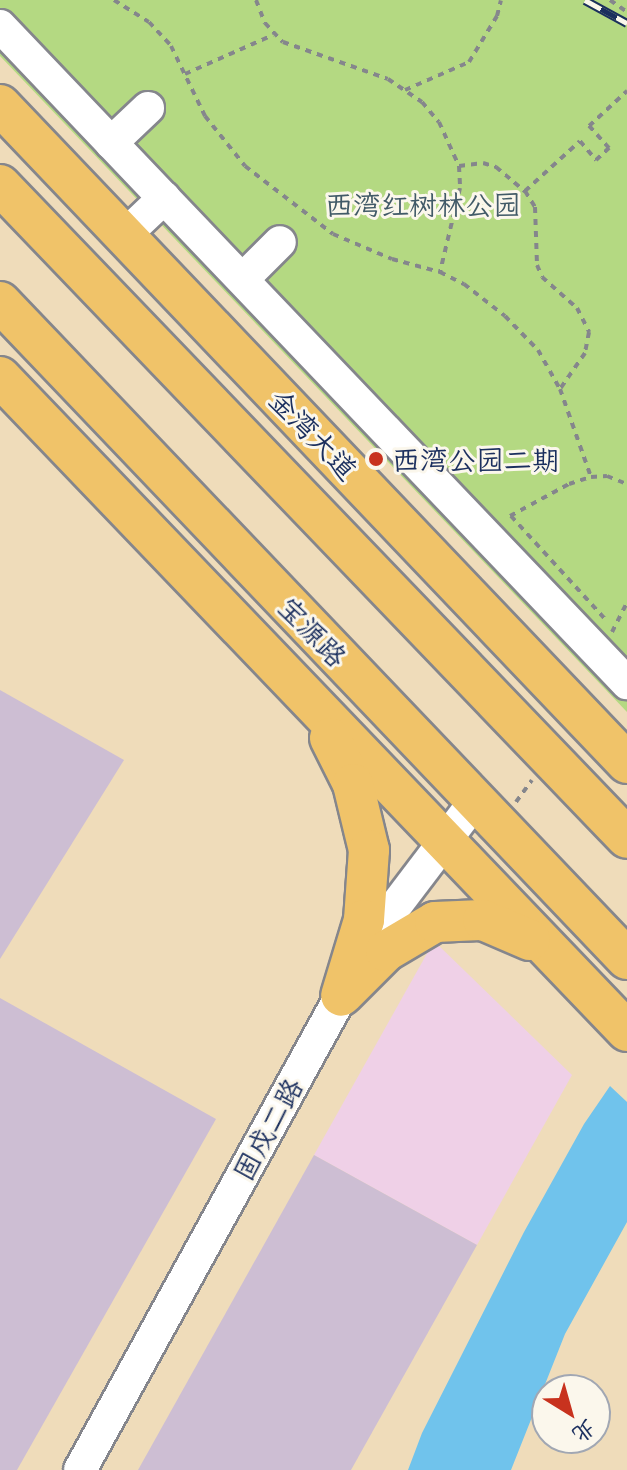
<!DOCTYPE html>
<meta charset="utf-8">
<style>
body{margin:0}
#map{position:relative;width:627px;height:1470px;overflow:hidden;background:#efdcba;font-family:Mali,"LXGW WenKai TC",sans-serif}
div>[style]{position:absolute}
.built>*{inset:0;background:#efd0e7}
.industrial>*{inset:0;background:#cdbed3}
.green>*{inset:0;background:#b4d982}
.water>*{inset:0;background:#70c3ec}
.path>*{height:4px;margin-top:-2px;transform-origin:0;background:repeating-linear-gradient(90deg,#85868c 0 6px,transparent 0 12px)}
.roads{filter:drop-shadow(2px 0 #85868c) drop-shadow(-2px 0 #85868c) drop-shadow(0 2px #85868c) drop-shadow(0 -2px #85868c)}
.minor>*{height:32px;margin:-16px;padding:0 16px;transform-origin:16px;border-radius:16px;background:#fff}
.major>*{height:40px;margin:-20px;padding:0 20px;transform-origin:20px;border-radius:20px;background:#f0c369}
.rail>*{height:9px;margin-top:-4.5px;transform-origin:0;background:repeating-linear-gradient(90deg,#fbf7ec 0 18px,#1b2f5e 0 36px);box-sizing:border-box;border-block:2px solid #1b2f5e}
.dots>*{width:22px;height:22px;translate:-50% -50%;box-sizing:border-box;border:4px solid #fbf7ec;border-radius:50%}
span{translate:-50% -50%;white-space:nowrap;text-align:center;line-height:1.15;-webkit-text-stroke:6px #fbf7ec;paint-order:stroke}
.park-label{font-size:28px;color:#415a67}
.street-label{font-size:28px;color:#1b2f5e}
.poi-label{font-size:28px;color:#1b2f5e}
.left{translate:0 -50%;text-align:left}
.north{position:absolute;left:531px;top:1374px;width:80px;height:80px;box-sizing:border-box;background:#fbf7ec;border:2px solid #a1a7b3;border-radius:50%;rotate:143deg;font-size:22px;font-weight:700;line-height:32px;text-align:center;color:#1b2f5e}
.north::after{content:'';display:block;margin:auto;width:28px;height:36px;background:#c8321e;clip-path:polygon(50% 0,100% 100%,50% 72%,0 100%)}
</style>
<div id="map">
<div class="built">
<div style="clip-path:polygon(434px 941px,572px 1075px,477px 1245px,314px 1155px)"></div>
</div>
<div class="industrial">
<div style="clip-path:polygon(0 690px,124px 760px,0 959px)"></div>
<div style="clip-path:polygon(0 998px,216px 1119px,17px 1470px,0 1470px)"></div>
<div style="clip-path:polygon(314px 1155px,477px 1245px,351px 1470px,138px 1470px)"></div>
</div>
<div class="green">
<div style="clip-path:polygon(0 0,627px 0,627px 712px,0 56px)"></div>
</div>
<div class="water">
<div style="clip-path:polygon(610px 1086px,627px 1102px,627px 1222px,565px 1334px,511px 1470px,408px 1470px,422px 1433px,524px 1232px,584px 1124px)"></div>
</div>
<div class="path">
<div style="left:114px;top:0;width:41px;rotate:32.2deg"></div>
<div style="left:149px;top:22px;width:33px;rotate:47deg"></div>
<div style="left:171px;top:46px;width:78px;rotate:64.1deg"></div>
<div style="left:205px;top:116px;width:64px;rotate:51.3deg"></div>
<div style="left:245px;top:166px;width:111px;rotate:37.7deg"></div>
<div style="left:333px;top:234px;width:64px;rotate:23deg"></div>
<div style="left:392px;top:259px;width:50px;rotate:15.2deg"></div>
<div style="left:440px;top:272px;width:27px;rotate:27deg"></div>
<div style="left:464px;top:284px;width:52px;rotate:38deg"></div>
<div style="left:505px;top:316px;width:47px;rotate:45.9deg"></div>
<div style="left:538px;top:350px;width:45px;rotate:60.6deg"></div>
<div style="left:560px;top:389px;width:93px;rotate:70.6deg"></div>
<div style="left:256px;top:0;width:25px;rotate:69deg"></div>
<div style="left:265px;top:23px;width:26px;rotate:47deg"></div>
<div style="left:283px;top:42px;width:111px;rotate:19.4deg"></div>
<div style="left:388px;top:79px;width:41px;rotate:34.1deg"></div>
<div style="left:422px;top:102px;width:26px;rotate:50deg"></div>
<div style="left:439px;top:122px;width:48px;rotate:65.6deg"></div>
<div style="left:459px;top:166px;width:22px;rotate:87deg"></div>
<div style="left:460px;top:188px;width:86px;rotate:103.4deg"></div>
<div style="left:610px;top:0;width:21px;rotate:35deg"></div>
<div style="left:185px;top:74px;width:96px;rotate:-23.9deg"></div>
<div style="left:405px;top:90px;width:70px;rotate:-23.6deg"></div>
<div style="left:469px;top:62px;width:54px;rotate:-58.7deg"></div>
<div style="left:497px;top:16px;width:16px;rotate:-76deg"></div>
<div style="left:459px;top:166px;width:24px;rotate:-7deg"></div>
<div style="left:483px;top:163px;width:14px;rotate:17deg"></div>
<div style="left:496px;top:167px;width:38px;rotate:40deg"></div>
<div style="left:525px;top:191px;width:19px;rotate:58deg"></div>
<div style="left:535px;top:207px;width:58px;rotate:88deg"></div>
<div style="left:537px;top:265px;width:13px;rotate:67deg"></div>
<div style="left:542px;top:277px;width:47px;rotate:41.5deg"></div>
<div style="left:577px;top:308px;width:27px;rotate:63deg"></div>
<div style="left:589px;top:332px;width:21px;rotate:101deg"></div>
<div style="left:585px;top:353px;width:44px;rotate:124.8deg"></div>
<div style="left:525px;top:191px;width:74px;rotate:-42.3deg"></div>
<div style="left:580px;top:141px;width:25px;rotate:50deg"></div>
<div style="left:596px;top:160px;width:18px;rotate:-43deg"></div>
<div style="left:609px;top:148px;width:30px;rotate:-132deg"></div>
<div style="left:589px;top:126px;width:52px;rotate:-42.6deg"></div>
<div style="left:510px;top:516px;width:67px;rotate:-28.5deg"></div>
<div style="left:569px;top:484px;width:23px;rotate:-18deg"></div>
<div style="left:591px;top:477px;width:16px;rotate:-4deg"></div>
<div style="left:607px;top:476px;width:22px;rotate:22deg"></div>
<div style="left:511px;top:516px;width:141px;rotate:47.6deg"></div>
<div style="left:612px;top:632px;width:34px;rotate:-63deg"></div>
<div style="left:516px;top:802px;width:27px;rotate:-54deg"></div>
</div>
<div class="roads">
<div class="minor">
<div style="left:0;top:26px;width:238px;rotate:46.4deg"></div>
<div style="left:111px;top:143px;width:51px;rotate:-43.4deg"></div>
<div style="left:125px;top:235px;width:54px;rotate:-43.5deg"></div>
<div style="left:164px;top:198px;width:671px;rotate:46.33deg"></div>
<div style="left:243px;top:279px;width:52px;rotate:-45deg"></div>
<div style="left:80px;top:1470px;width:618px;rotate:-61.15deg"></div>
<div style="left:378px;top:929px;width:161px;rotate:-52.8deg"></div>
</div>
<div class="major">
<div style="left:0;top:105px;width:909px;rotate:46.38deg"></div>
<div style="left:0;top:185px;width:905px;rotate:46.16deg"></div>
<div style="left:0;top:302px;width:908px;rotate:46.34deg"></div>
<div style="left:0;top:377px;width:906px;rotate:46.21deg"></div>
<div style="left:330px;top:738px;width:51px;rotate:63.4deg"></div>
<div style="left:353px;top:784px;width:68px;rotate:76.4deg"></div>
<div style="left:369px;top:850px;width:70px;rotate:94.1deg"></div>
<div style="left:364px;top:920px;width:79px;rotate:106.8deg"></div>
<div style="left:344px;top:993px;width:59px;rotate:-45deg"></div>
<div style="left:386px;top:951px;width:57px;rotate:-30.6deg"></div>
<div style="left:435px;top:922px;width:48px;rotate:-2.4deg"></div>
<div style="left:483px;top:920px;width:51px;rotate:23.1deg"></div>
</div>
</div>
<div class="rail">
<div style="left:585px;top:0;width:48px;rotate:28.7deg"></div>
</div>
<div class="dots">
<div style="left:376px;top:459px;background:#c8321e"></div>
</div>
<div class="park-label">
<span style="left:423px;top:204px">西湾红树林公园</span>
</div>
<div class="street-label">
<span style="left:314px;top:434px;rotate:46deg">金湾大道</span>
<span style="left:313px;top:631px;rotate:46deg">宝源路</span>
<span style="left:267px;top:1129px;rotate:-61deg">固戍二路</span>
</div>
<div class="poi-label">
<span class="left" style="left:392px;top:459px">西湾公园二期</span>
</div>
<div class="north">北</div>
</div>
